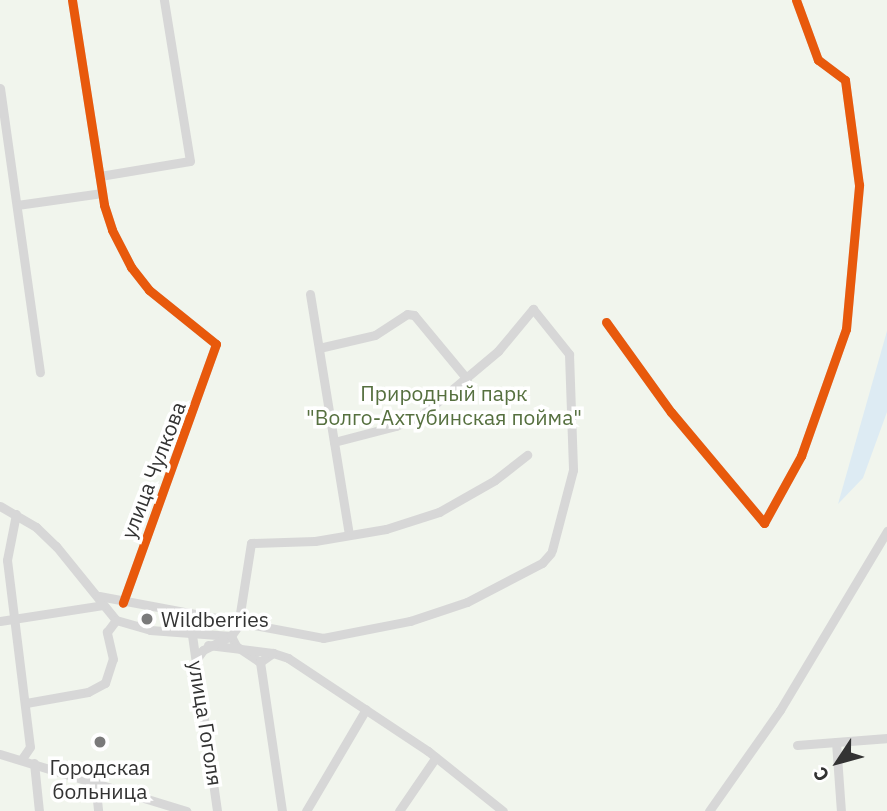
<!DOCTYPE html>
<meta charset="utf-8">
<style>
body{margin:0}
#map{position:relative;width:887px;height:811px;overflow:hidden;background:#fff;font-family:"IBM Plex Sans",sans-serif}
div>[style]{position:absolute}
.green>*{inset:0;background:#f1f5ed;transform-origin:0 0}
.water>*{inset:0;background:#ddebf3}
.minor>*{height:9px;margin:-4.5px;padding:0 4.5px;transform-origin:4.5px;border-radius:4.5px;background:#d7d7d7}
.cycleway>*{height:9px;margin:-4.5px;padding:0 4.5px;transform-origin:4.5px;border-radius:4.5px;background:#e8590c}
.dots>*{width:19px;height:19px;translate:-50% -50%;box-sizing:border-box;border:4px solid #fff;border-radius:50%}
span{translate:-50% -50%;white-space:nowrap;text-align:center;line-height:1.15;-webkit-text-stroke:7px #fff;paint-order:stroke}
.park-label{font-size:21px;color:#56703f}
.street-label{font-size:21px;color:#333}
.poi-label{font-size:21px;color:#333}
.left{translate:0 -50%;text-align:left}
.north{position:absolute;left:803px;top:727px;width:70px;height:70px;-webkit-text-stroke:5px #fff;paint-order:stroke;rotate:234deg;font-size:19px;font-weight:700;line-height:28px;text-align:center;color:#333}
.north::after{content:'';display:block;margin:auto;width:24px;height:32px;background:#333;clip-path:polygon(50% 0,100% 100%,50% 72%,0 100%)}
</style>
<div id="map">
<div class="green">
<div style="left:0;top:0;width:887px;height:811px"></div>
</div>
<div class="water">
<div style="clip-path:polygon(887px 331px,887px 412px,863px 478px,838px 504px)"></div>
</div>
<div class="minor">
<div style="left:72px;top:0;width:207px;rotate:81.1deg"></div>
<div style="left:104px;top:205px;width:26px;rotate:72deg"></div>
<div style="left:112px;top:230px;width:42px;rotate:62.8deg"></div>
<div style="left:131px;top:267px;width:29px;rotate:52deg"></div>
<div style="left:149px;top:290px;width:86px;rotate:38.9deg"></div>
<div style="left:216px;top:344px;width:275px;rotate:109.8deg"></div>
<div style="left:0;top:88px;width:287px;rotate:82deg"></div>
<div style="left:100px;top:176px;width:91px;rotate:-9.5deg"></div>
<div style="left:190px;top:161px;width:163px;rotate:-99.2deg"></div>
<div style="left:17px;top:205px;width:86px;rotate:-8deg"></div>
<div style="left:310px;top:294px;width:244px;rotate:80.8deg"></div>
<div style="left:606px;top:322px;width:111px;rotate:54.2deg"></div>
<div style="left:671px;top:412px;width:145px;rotate:50deg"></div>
<div style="left:764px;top:523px;width:77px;rotate:-61.1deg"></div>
<div style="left:801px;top:456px;width:135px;rotate:-70.5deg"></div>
<div style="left:846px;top:329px;width:145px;rotate:-84.8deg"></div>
<div style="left:859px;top:185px;width:106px;rotate:-97.6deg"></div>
<div style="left:845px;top:80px;width:34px;rotate:-143deg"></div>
<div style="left:818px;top:60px;width:64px;rotate:-110.1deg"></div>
<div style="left:319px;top:348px;width:57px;rotate:-13.1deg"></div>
<div style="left:375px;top:335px;width:38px;rotate:-33deg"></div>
<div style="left:407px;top:314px;width:7px;rotate:8deg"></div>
<div style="left:414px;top:315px;width:83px;rotate:50.4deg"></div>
<div style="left:334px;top:442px;width:64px;rotate:-14.5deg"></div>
<div style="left:396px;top:426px;width:30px;rotate:-24deg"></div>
<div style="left:423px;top:414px;width:98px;rotate:-40deg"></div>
<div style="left:498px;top:351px;width:55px;rotate:-50.2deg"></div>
<div style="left:533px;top:309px;width:58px;rotate:51.3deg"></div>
<div style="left:569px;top:354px;width:116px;rotate:88deg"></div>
<div style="left:573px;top:470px;width:83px;rotate:104.7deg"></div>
<div style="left:0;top:506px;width:42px;rotate:30.3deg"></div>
<div style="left:36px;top:527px;width:28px;rotate:44deg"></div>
<div style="left:56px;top:546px;width:95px;rotate:51deg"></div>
<div style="left:116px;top:620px;width:35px;rotate:16deg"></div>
<div style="left:150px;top:630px;width:81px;rotate:4.2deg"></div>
<div style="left:231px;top:636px;width:11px;rotate:63deg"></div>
<div style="left:236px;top:646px;width:29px;rotate:34deg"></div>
<div style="left:260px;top:662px;width:16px;rotate:-35deg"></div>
<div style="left:273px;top:653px;width:16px;rotate:18deg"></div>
<div style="left:288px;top:658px;width:168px;rotate:33.6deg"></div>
<div style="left:428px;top:751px;width:96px;rotate:38.7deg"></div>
<div style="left:16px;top:514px;width:47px;rotate:101.1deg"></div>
<div style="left:7px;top:560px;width:188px;rotate:83deg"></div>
<div style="left:30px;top:747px;width:14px;rotate:124deg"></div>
<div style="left:99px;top:596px;width:228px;rotate:10.6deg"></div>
<div style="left:323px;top:638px;width:89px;rotate:-11.1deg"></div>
<div style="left:410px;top:621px;width:60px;rotate:-18.4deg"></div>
<div style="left:467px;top:602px;width:85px;rotate:-27.5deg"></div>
<div style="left:542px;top:563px;width:13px;rotate:-48deg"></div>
<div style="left:0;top:621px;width:104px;rotate:-8.8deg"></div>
<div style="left:192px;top:635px;width:178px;rotate:81.9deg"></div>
<div style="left:208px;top:645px;width:65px;rotate:7deg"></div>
<div style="left:196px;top:660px;width:12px;rotate:-55deg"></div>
<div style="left:203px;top:650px;width:31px;rotate:-27deg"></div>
<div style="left:231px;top:636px;width:12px;rotate:-55deg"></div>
<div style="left:238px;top:626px;width:84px;rotate:-81.1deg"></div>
<div style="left:251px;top:543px;width:64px;rotate:-1.8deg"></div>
<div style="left:315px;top:541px;width:72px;rotate:-9.6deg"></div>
<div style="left:386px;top:529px;width:56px;rotate:-17.8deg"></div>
<div style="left:439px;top:512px;width:64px;rotate:-29.7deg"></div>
<div style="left:495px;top:480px;width:41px;rotate:-38deg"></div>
<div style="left:260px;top:662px;width:151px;rotate:81.6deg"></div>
<div style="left:26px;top:703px;width:63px;rotate:-10.1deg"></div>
<div style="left:88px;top:692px;width:19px;rotate:-28deg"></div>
<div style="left:105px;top:683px;width:25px;rotate:-72deg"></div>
<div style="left:113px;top:659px;width:28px;rotate:-103deg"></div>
<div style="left:107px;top:632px;width:15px;rotate:-53deg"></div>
<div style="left:836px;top:742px;width:69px;rotate:85.9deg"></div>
<div style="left:797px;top:745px;width:90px;rotate:-4.4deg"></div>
<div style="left:0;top:754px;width:195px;rotate:17deg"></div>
<div style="left:34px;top:763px;width:48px;rotate:84.1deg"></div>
<div style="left:95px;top:781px;width:30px;rotate:84deg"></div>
<div style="left:306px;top:811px;width:118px;rotate:-59.5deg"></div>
<div style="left:399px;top:811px;width:65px;rotate:-55.6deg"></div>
<div style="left:709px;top:811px;width:123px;rotate:-54.9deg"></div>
<div style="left:780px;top:710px;width:209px;rotate:-59.1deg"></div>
</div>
<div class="cycleway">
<div style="left:72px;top:0;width:207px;rotate:81.1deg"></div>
<div style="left:104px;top:205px;width:26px;rotate:72deg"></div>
<div style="left:112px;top:230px;width:42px;rotate:62.8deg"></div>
<div style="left:131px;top:267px;width:29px;rotate:52deg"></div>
<div style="left:149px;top:290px;width:86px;rotate:38.9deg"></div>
<div style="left:216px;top:344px;width:275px;rotate:109.8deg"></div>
<div style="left:606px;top:322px;width:111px;rotate:54.2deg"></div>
<div style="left:671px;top:412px;width:145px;rotate:50deg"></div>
<div style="left:764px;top:523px;width:77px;rotate:-61.1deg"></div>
<div style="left:801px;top:456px;width:135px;rotate:-70.5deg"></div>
<div style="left:846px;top:329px;width:145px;rotate:-84.8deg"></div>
<div style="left:859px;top:185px;width:106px;rotate:-97.6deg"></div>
<div style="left:845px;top:80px;width:34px;rotate:-143deg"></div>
<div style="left:818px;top:60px;width:64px;rotate:-110.1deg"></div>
</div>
<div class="dots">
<div style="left:147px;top:619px;background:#7a7a7a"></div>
<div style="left:100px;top:742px;background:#7a7a7a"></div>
</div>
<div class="park-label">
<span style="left:444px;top:405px">Природный парк<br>"Волго-Ахтубинская пойма"</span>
</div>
<div class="street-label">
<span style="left:153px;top:470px;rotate:-69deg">улица Чулкова</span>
<span style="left:206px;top:723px;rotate:81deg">улица Гоголя</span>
</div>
<div class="poi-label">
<span class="left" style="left:161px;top:619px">Wildberries</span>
<span style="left:100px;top:779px">Городская<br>больница</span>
</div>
<div class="north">С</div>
</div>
